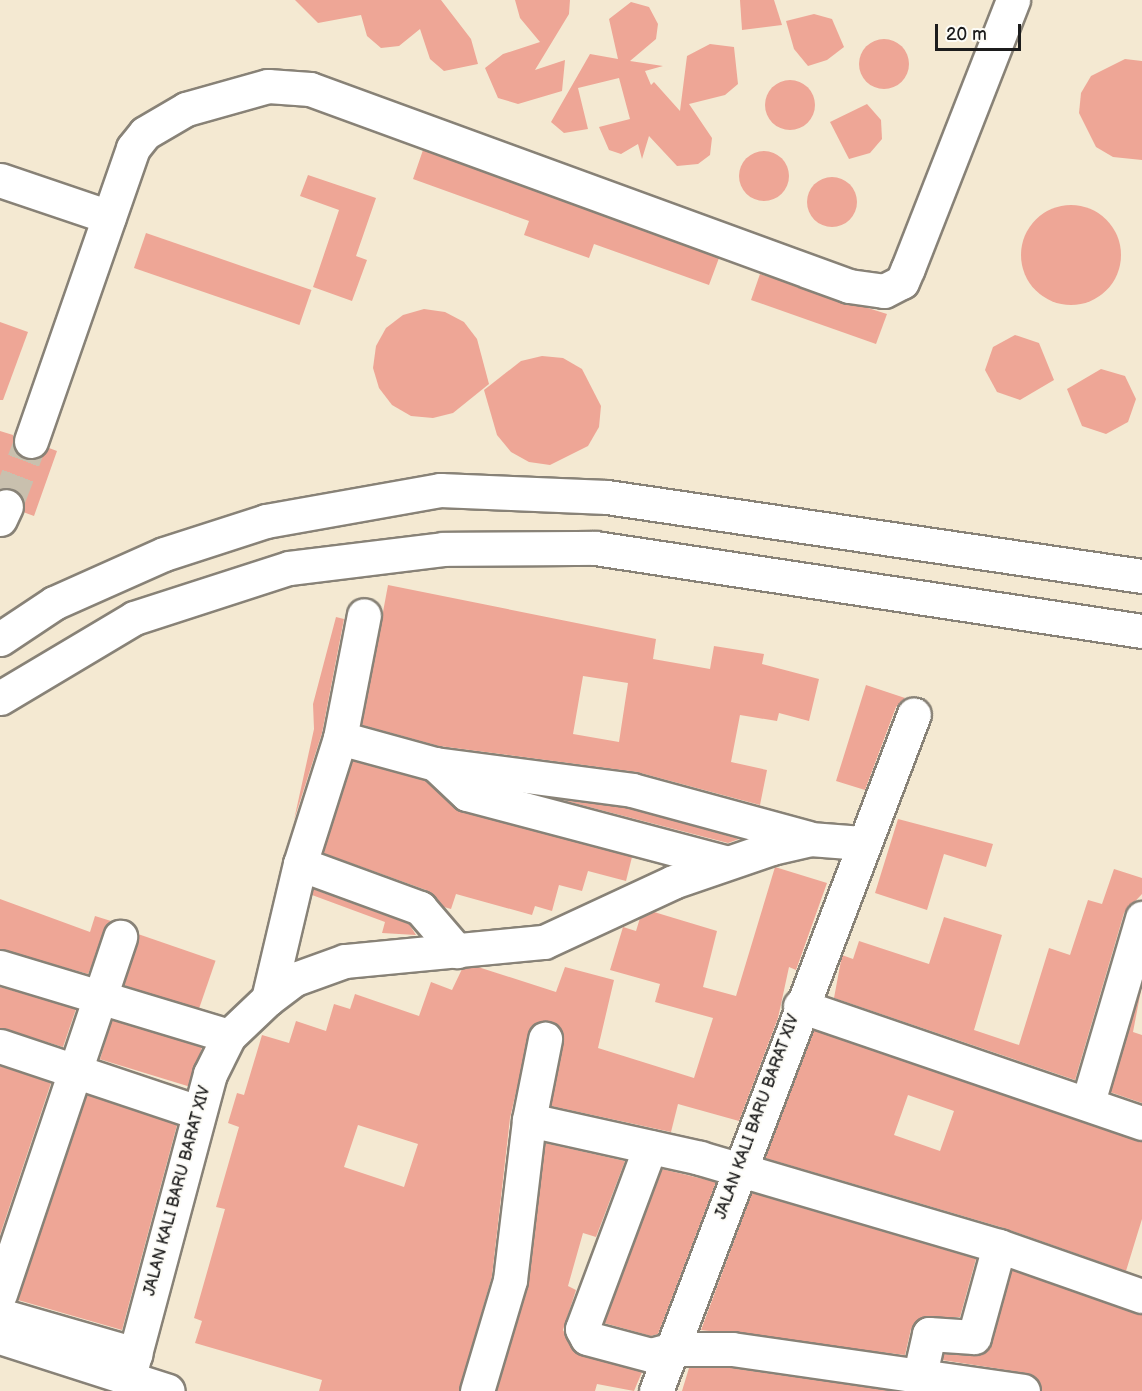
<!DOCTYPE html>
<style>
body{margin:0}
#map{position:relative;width:1142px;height:1391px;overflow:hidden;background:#f4e9d2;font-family:"Balsamiq Sans",sans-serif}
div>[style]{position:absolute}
.building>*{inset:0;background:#eea696;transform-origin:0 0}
.round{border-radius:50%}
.minor-tunnel>*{height:33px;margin-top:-16.5px;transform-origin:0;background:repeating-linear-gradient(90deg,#c9c0ae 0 33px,transparent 0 49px)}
.roads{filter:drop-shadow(2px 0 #888277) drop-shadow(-2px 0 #888277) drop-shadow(0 2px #888277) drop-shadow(0 -2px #888277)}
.minor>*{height:33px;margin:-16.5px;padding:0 16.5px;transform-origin:16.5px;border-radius:16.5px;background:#fff}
span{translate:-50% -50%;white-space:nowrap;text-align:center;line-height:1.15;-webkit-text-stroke:4.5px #fdfcf7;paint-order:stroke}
.street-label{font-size:16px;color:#1c1c1c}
.scale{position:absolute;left:935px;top:24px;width:86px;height:27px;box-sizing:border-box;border:3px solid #1c1c1c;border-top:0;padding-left:8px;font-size:18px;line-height:21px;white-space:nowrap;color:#1c1c1c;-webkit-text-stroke:4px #fdfcf7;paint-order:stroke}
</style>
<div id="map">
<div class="building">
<div style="clip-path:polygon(295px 0,441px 0,471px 39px,478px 64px,444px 71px,430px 59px,420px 29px,399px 46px,381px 48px,367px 36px,361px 15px,318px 23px)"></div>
<div style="clip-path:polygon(515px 0,570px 0,569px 14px,535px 70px,565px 60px,562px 91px,518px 104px,498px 98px,485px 68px,503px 54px,540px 42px,520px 18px)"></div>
<div style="clip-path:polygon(740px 0,774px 0,782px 25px,742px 30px)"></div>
<div style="clip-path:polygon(631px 2px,649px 7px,658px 24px,656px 39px,630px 61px,663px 66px,645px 71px,651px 85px,654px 82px,680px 111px,687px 56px,710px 44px,734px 47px,738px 84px,725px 95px,689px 104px,712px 138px,710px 155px,698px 164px,677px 166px,649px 136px,642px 159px,638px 144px,621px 154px,609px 150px,599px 127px,630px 119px,619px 78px,578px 88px,588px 129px,564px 133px,551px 122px,590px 54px,618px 59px,609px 19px)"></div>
<div style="clip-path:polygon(814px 14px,832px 19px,844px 47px,827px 60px,808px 66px,794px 49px,786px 21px)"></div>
<div class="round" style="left:859px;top:39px;width:50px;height:50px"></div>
<div style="clip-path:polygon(1125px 59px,1142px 61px,1142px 160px,1113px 157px,1096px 147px,1079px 113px,1081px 93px,1091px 76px)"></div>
<div class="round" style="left:765px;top:80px;width:50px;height:50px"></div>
<div style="clip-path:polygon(867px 104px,881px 120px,882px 139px,870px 153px,849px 159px,830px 122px)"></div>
<div style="clip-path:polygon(423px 150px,719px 258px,709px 285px,594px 244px,589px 258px,524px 235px,529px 221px,413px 179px)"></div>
<div class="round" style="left:739px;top:151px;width:50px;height:50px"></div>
<div style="clip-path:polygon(308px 175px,376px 198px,356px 256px,367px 260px,352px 301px,313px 287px,339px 210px,300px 196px)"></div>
<div class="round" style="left:807px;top:177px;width:50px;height:50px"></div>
<div class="round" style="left:1021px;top:205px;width:100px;height:100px"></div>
<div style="left:146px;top:233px;width:175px;height:37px;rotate:19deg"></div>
<div style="clip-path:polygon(760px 274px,887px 314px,876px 344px,751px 300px)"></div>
<div style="clip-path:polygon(424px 309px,445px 312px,464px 322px,477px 339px,489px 384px,453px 413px,433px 418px,411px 416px,392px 405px,379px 388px,373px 368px,376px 346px,386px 328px,403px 315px)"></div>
<div style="clip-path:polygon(0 322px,28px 332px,3px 400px,0 400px)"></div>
<div style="clip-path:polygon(1015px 335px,1039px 343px,1054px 380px,1020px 400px,997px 392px,985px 370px,993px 347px)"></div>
<div style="clip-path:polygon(542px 356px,563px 358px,582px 369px,601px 406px,599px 427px,588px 446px,550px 465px,529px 462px,511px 452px,497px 435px,484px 390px,521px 361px)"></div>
<div style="clip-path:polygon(1101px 369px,1125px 376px,1136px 399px,1128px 422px,1106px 434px,1082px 426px,1067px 389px)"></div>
<div style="clip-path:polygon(0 431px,13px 435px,13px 445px,24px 458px,35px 459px,49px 448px,57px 451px,34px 516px,23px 512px,22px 496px,14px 489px,0 489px)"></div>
<div style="clip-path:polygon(evenodd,388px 585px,656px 639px,653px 659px,710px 669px,714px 646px,764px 654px,762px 664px,819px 679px,809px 721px,779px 713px,777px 721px,740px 715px,731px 762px,767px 770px,760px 805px,637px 772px,439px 746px,362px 725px,388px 585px,583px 676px,628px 683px,619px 742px,573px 734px,583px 676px)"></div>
<div style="clip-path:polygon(336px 617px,344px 619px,322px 733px,294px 820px,314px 729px,313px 704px)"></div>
<div style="clip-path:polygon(866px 685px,905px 698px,896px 707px,865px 790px,836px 781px)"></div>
<div style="clip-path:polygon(352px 761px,426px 781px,462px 812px,632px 857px,626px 881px,588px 871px,582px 891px,559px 885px,552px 911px,535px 906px,532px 915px,456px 894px,451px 909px,444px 907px,426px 890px,323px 853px)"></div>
<div style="clip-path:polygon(562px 800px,628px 808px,739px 839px,728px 843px)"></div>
<div style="clip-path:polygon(898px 819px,993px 844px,986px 867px,944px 854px,927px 910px,875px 893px)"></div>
<div style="clip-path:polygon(evenodd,775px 867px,827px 883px,796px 970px,789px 967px,778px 1018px,739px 1121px,678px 1104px,671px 1132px,551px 1106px,563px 1034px,549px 1021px,531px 1027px,510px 1118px,492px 1276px,459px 1391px,319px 1391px,322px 1380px,195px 1343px,202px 1321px,194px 1318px,225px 1209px,216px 1207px,239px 1127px,228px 1123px,237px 1093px,244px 1095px,262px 1035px,289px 1043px,296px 1021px,326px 1031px,334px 1004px,350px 1009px,355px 994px,419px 1016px,431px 982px,452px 990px,462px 969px,478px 967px,556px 992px,565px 967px,614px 980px,598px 1048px,694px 1078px,713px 1018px,655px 1002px,660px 984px,610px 970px,623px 927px,636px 931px,640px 918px,654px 912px,717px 931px,703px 987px,736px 996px,775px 867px,358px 1125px,418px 1144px,404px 1187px,344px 1167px,358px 1125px)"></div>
<div style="clip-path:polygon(1114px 869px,1142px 878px,1142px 894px,1124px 913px,1075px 1080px,834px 998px,842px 955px,853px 959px,859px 941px,929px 964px,944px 917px,1002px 935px,974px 1030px,1019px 1045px,1049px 948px,1070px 955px,1088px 900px,1102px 904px)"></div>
<div style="clip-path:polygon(313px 889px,409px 924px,416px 935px,382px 933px,385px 922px,312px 895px)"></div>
<div style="clip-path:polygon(0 899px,90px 932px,95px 916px,111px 921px,88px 974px,0 949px)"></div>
<div style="left:138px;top:934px;width:82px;height:53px;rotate:19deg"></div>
<div style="clip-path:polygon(1142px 985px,1133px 1032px,1142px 1035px,1142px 1103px,1110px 1092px)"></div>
<div style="clip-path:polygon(0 987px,76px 1009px,63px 1047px,0 1028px)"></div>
<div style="left:112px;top:1020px;width:94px;height:41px;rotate:17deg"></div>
<div style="clip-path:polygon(evenodd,813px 1030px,1142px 1141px,1142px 1219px,1126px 1271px,1004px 1228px,765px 1158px,813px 1030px,908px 1095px,954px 1111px,940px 1151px,894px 1135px,908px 1095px)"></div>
<div style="clip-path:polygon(0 1066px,51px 1083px,0 1235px)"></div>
<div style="clip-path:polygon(87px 1095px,177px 1125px,122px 1330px,18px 1300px)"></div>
<div style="clip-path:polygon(545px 1143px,625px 1161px,596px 1237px,583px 1233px,568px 1286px,576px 1290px,563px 1330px,576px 1353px,642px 1372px,634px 1391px,597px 1384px,595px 1391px,497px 1391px,529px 1282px)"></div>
<div style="clip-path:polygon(662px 1169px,716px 1182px,658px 1334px,651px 1336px,604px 1323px)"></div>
<div style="clip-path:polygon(752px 1193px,976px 1259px,960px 1317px,921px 1317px,911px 1329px,905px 1355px,701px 1330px)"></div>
<div style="clip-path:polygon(1012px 1270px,1142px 1314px,1142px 1391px,1041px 1391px,1026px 1373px,942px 1360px,944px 1354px,973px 1356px,988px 1349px)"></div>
<div style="clip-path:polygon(689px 1368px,731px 1368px,892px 1391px,682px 1391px)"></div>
</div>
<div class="minor-tunnel">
<div style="left:6px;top:506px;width:70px;rotate:-69deg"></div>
</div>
<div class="roads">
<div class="minor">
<div style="left:0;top:180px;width:115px;rotate:18.7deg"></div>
<div style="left:31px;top:441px;width:310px;rotate:-70.8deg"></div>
<div style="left:133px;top:148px;width:19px;rotate:-51deg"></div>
<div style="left:145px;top:133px;width:48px;rotate:-30.3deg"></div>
<div style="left:186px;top:109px;width:85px;rotate:-15.7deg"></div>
<div style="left:268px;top:86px;width:42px;rotate:4.1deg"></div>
<div style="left:310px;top:89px;width:574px;rotate:20.08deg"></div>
<div style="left:849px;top:286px;width:35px;rotate:8deg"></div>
<div style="left:884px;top:291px;width:20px;rotate:-27deg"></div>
<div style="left:902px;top:282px;width:15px;rotate:-67deg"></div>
<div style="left:908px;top:268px;width:288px;rotate:-68.6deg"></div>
<div style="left:0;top:519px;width:14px;rotate:-65deg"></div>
<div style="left:0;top:639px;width:65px;rotate:-33.7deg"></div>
<div style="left:54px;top:603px;width:120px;rotate:-24deg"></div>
<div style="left:164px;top:554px;width:107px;rotate:-17.9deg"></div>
<div style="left:266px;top:521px;width:177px;rotate:-10.1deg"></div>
<div style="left:440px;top:490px;width:167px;rotate:2.4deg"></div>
<div style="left:607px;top:497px;width:541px;rotate:8.4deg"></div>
<div style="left:0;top:698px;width:156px;rotate:-30.8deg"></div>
<div style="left:134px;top:618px;width:163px;rotate:-17.9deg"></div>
<div style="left:289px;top:568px;width:155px;rotate:-7deg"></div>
<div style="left:443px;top:549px;width:152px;rotate:-0.4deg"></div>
<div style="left:595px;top:548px;width:553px;rotate:8.63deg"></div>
<div style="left:340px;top:738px;width:98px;rotate:15.3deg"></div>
<div style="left:435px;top:764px;width:199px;rotate:7.5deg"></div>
<div style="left:632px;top:790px;width:183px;rotate:15.2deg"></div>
<div style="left:435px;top:764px;width:44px;rotate:43.2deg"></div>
<div style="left:467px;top:794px;width:267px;rotate:14.8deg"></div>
<div style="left:300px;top:864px;width:128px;rotate:20.1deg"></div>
<div style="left:420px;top:908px;width:57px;rotate:49.3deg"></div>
<div style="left:0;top:967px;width:239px;rotate:16.8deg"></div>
<div style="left:268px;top:999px;width:139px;rotate:-76.7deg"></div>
<div style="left:300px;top:864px;width:132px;rotate:-72.4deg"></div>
<div style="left:340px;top:738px;width:125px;rotate:-79deg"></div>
<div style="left:800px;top:1006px;width:361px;rotate:18.9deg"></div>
<div style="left:0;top:1046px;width:208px;rotate:18.5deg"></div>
<div style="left:1088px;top:1102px;width:192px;rotate:-73.6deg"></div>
<div style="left:529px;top:1120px;width:175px;rotate:12.5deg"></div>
<div style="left:700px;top:1158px;width:312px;rotate:16.4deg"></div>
<div style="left:999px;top:1246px;width:151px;rotate:19.3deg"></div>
<div style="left:650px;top:1147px;width:194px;rotate:110.5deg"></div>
<div style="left:582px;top:1329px;width:10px;rotate:61deg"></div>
<div style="left:587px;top:1338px;width:66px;rotate:14.9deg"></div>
<div style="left:651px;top:1355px;width:23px;rotate:-15deg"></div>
<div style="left:673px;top:1349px;width:59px"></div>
<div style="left:732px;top:1349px;width:294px;rotate:8.2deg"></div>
<div style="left:0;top:1294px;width:377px;rotate:-71.4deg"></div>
<div style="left:0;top:1315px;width:141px;rotate:16.1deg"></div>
<div style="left:0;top:1337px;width:176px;rotate:17.8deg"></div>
<div style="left:920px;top:1374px;width:41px;rotate:-77.3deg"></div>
<div style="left:929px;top:1334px;width:45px;rotate:3.8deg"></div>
<div style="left:974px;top:1337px;width:94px;rotate:-74.6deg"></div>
<div style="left:128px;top:1380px;width:317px;rotate:-75deg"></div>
<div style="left:210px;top:1074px;width:42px;rotate:-63.4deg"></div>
<div style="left:229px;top:1036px;width:54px;rotate:-43.5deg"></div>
<div style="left:268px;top:999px;width:34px;rotate:-37deg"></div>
<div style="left:295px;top:979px;width:53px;rotate:-19.8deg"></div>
<div style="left:345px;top:961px;width:200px;rotate:-5.5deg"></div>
<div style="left:544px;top:942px;width:142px;rotate:-24.9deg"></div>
<div style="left:673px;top:882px;width:105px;rotate:-19deg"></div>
<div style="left:772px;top:848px;width:39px;rotate:-13deg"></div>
<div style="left:810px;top:839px;width:52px;rotate:4.4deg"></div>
<div style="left:477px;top:1391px;width:116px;rotate:-73.4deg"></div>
<div style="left:510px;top:1280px;width:161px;rotate:-83.2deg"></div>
<div style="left:529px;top:1120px;width:83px;rotate:-78.8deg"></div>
<div style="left:656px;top:1391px;width:724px;rotate:-69.14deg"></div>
</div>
</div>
<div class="street-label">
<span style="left:758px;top:1117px;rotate:-70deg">JALAN KALI BARU BARAT XIV</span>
<span style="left:178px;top:1191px;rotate:-75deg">JALAN KALI BARU BARAT XIV</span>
</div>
<div class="scale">20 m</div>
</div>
